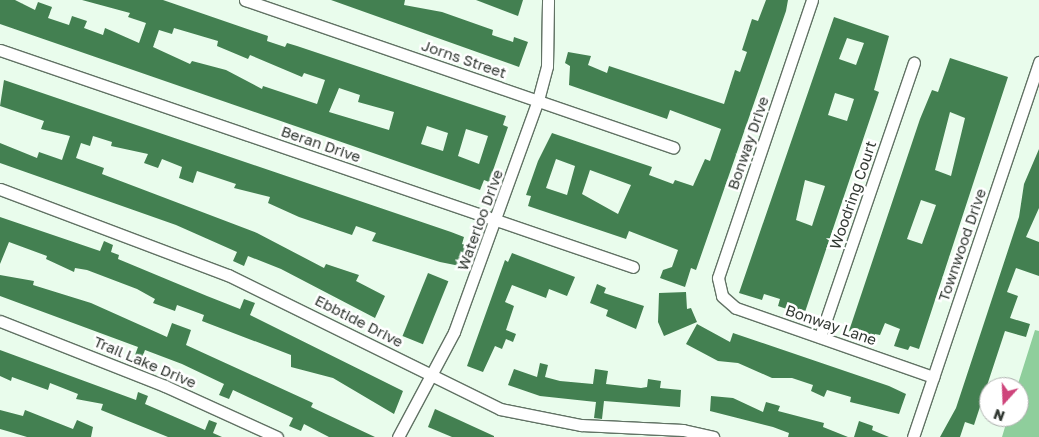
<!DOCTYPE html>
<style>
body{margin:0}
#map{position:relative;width:1039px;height:437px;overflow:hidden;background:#e9fcec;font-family:"Golos Text",sans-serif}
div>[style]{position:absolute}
.forest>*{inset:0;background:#8fce9c}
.building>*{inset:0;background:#438051;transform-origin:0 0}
.roads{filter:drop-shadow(1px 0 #617264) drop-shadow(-1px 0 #617264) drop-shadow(0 1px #617264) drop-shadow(0 -1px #617264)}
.minor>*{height:11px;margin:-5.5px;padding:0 5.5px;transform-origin:5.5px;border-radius:5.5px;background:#fff}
span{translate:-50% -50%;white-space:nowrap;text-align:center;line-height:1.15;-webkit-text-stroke:5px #fff;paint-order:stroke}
.street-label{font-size:15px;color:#323933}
.north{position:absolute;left:979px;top:377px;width:50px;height:50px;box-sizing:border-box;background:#fff;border:1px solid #adb0ad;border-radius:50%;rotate:200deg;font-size:14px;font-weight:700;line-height:20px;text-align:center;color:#323933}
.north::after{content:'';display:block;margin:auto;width:18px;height:22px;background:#ce447b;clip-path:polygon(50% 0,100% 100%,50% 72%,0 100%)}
</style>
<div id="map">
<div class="forest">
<div style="clip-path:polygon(1035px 330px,1039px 331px,1039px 437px,1002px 437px,1008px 417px,1019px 417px,1017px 387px)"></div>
</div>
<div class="building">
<div style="clip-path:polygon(evenodd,0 0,15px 0,35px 10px,38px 2px,52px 7px,48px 18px,69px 25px,72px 16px,87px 21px,84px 28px,103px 35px,105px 28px,139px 43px,146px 23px,128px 17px,130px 13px,82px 0,163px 0,268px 36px,267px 41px,285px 47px,287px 43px,297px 46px,506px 116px,503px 125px,508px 127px,489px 182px,484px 180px,480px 190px,0 24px,0 0,174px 28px,218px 41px,217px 46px,248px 59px,250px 55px,302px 77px,304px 73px,325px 80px,317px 104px,263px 86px,262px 89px,226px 70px,192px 61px,190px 64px,153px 47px,159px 30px,172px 34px,174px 28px,0 0,339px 88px,360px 95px,358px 102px,394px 112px,389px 130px,329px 112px,339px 88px,0 0,427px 126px,448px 133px,443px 151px,421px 144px,427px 126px,0 0,466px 129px,488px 136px,479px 164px,458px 156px,466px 129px)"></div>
<div style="clip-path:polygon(331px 0,405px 0,404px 5px,442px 12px,493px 30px,492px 35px,513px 42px,514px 37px,528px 42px,519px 67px)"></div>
<div style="clip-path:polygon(476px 0,523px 0,518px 16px)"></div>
<div style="clip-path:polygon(evenodd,766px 0,788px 0,786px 11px,696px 270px,691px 268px,685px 287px,660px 278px,663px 270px,672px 267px,678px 250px,629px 231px,626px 239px,528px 206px,531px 196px,526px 195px,538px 161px,552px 133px,652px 167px,649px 175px,673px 184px,675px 180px,693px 186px,705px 159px,710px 161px,721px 129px,670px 110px,667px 119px,569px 85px,570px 66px,565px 63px,568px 52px,591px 56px,588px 65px,607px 73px,609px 66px,724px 104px,735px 70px,740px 72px,747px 52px,742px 50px,752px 19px,758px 21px,766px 0,556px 159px,575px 166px,567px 195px,546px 188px,556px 159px,766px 0,590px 170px,631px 185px,618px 214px,582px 194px,590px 170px)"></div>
<div style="clip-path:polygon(evenodd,834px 17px,889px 36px,874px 90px,879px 92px,804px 315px,778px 306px,780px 299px,764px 294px,762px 300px,739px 293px,834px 17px,847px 38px,864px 43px,856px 65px,839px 59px,847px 38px,834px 17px,835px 93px,854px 99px,847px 121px,828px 115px,835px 93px,834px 17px,805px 180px,825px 186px,812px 226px,796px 220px,805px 180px)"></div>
<div style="clip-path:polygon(evenodd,950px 58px,1008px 77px,919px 349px,910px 346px,908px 350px,894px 346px,900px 329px,885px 323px,880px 335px,875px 334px,873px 339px,849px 331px,920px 119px,932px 90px,938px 92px,950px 58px,950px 112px,965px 118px,951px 176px,935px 170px,950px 112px,950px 58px,921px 200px,936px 205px,922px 244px,907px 239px,921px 200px)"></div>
<div style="clip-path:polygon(4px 80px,451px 232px,464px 237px,462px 244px,468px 246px,460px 266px,440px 262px,372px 241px,376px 233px,356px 226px,352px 235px,299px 217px,268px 203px,270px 197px,234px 188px,236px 184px,197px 171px,193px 183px,179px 178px,182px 167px,162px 159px,158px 168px,144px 163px,148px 154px,111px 146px,112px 142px,93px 136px,90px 146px,81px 143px,76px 158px,104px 168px,102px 174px,257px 233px,324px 268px,326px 264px,359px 275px,356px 281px,385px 296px,375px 318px,281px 269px,248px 256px,244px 266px,233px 261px,237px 252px,176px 225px,0 163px,0 143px,37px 158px,39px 152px,62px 160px,70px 136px,41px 129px,44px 121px,0 106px)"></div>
<div style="clip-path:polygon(1039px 149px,1039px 208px,1026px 237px,1039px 242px,1039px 276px,1016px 268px,1007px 292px,1018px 296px,1010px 318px,1030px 324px,1026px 337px,1005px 331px,974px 425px,965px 422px,960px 437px,940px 437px,956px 408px,1019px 217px,1024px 184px)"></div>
<div style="clip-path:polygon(0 217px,100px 251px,104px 241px,113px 245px,111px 252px,119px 255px,118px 259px,207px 296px,240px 309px,244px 299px,255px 303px,250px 315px,403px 391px,394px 414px,333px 378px,291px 367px,291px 355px,202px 321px,204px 315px,177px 305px,175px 311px,153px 303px,155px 299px,137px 289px,87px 270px,75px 268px,74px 272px,46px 259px,47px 256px,9px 242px,0 264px)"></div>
<div style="clip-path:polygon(512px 253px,575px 277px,567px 296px,549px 289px,546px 298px,512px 285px,505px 302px,514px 306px,506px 330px,516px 334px,513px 342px,506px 339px,502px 349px,495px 346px,483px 372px,467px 366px,505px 260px,508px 262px)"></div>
<div style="left:428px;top:273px;width:22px;height:68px;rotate:22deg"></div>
<div style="clip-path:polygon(0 275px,34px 281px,33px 285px,91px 303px,167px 337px,172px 323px,191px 330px,186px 345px,313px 403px,311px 407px,375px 437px,329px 437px,304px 424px,301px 431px,289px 426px,293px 418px,233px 390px,229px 399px,219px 395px,224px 384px,182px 364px,145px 350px,142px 358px,135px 355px,138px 347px,0 296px)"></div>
<div style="clip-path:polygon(597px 284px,606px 288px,604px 293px,644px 306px,636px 329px,606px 316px,608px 310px,590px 303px)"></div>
<div style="clip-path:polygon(686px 292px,687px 309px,691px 308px,697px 322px,664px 336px,658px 322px,659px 293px)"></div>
<div style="clip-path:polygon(697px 324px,730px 342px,733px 333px,889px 386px,906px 394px,899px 414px,850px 402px,851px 397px,827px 390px,824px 397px,811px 391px,813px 385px,792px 378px,772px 378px,738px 363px,718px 361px,686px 344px)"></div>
<div style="clip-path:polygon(0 350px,136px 400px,138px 392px,148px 396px,145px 404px,205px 430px,209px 420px,217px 423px,213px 433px,222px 437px,168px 437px,101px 410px,103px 404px,76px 399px,78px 394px,50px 383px,48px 390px,12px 377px,11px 381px,0 376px)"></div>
<div style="clip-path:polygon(540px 363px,548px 365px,545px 377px,560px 381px,593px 384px,595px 369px,608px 371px,606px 384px,641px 388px,647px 387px,648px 379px,661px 381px,660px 388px,681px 390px,680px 407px,604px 401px,602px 419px,594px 418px,596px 402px,540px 396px,508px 385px,514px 369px,537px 377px)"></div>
<div style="clip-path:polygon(711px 396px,733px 398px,763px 412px,766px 402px,780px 406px,778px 411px,824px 423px,823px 427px,848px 437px,788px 437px,789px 433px,773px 427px,710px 411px)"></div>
<div style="clip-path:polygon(435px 409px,494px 436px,494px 437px,452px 437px,428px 427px)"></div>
<div style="clip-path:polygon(0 410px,23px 416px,25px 410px,73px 429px,77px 420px,93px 427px,91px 437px,27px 437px,7px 431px,0 429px)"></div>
<div style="clip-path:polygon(859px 421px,873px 426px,872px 430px,889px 437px,854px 437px)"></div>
</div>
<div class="roads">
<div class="minor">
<div style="left:245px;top:0;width:453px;rotate:19deg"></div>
<div style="left:812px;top:0;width:293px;rotate:108.7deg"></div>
<div style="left:718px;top:278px;width:18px;rotate:77deg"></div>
<div style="left:722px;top:296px;width:18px;rotate:41deg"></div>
<div style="left:736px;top:308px;width:209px;rotate:19.3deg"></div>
<div style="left:0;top:50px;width:669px;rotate:18.92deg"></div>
<div style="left:0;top:189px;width:244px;rotate:20.7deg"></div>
<div style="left:228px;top:275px;width:303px;rotate:26.2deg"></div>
<div style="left:500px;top:409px;width:83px;rotate:11.2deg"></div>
<div style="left:581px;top:425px;width:102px;rotate:2.8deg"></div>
<div style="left:683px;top:430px;width:31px;rotate:13deg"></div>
<div style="left:0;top:321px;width:177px;rotate:21.5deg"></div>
<div style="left:165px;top:386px;width:123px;rotate:24.5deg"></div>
<div style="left:820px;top:337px;width:290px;rotate:-71.1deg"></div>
<div style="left:398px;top:437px;width:119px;rotate:-61.9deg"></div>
<div style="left:454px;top:332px;width:247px;rotate:-70.1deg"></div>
<div style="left:538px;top:100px;width:35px;rotate:-75deg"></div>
<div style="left:547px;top:66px;width:66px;rotate:-89.1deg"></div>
<div style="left:913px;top:437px;width:396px;rotate:-71.4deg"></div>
</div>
</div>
<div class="street-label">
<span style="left:464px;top:59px;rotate:19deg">Jorns Street</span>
<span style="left:748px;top:143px;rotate:-71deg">Bonway Drive</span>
<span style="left:321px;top:144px;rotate:19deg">Beran Drive</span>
<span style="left:853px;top:195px;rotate:-71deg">Woodring Court</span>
<span style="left:480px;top:220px;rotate:-70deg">Waterloo Drive</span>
<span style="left:962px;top:245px;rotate:-71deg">Townwood Drive</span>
<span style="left:359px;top:321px;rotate:27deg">Ebbtide Drive</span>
<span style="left:831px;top:325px;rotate:19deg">Bonway Lane</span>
<span style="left:145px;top:362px;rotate:23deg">Trail Lake Drive</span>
</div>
<div class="north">N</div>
</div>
